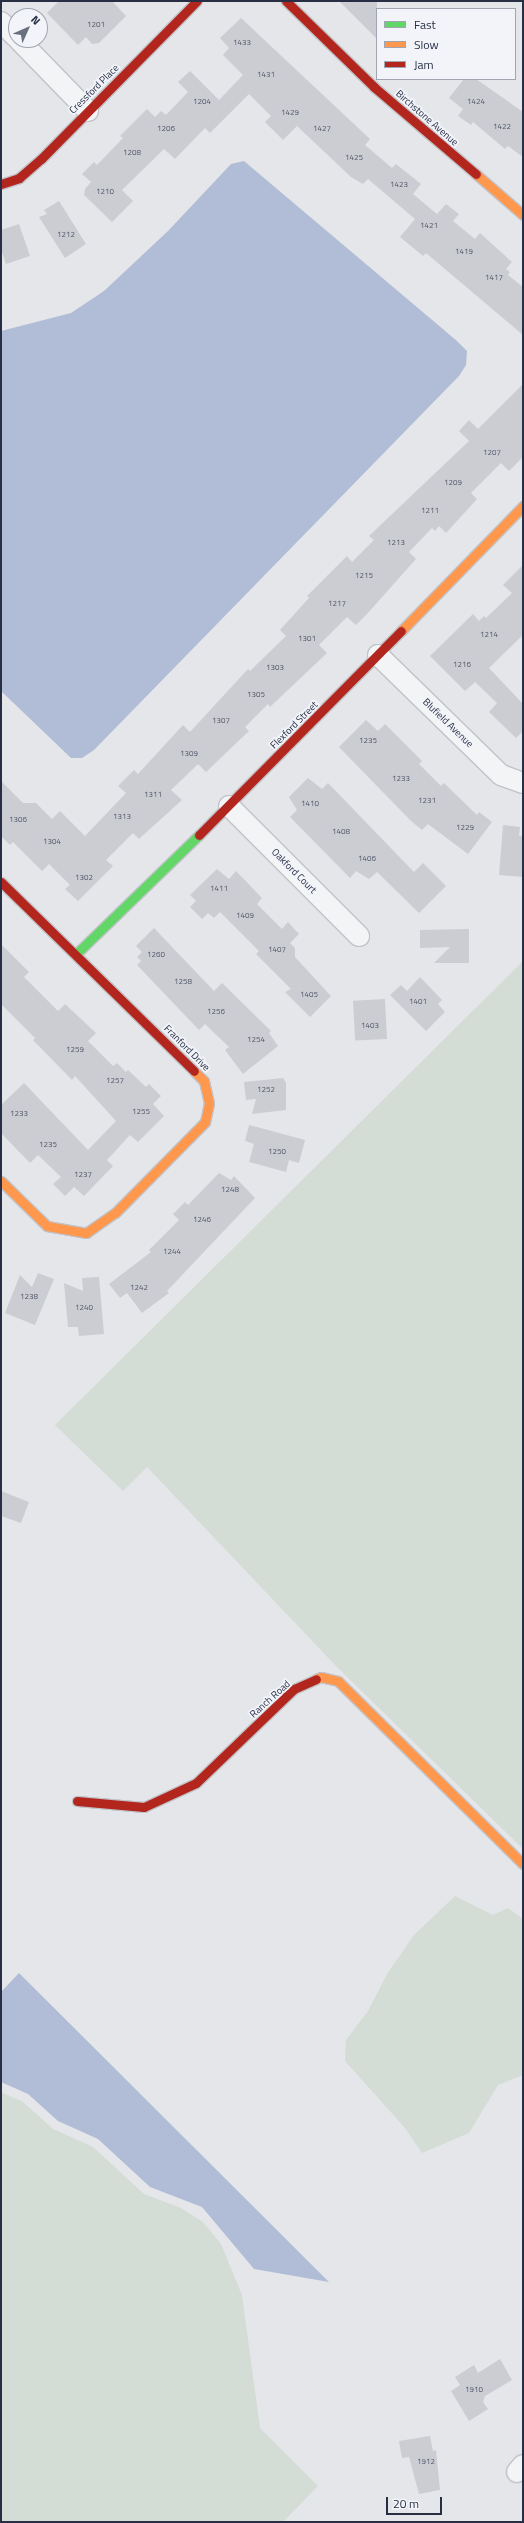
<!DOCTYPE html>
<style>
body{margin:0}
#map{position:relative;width:524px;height:2523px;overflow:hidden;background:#e4e6ea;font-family:"Titillium Web",sans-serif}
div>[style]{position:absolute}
.green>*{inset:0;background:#d3ddd5}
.water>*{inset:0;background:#b1bdd6}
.building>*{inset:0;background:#cbcdd2;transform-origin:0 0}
.roads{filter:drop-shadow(1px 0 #c1c3c8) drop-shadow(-1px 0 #c1c3c8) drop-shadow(0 1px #c1c3c8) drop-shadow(0 -1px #c1c3c8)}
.street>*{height:20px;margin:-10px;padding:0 10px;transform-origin:10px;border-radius:10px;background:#f3f4f6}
.fast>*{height:9px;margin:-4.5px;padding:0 4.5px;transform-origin:4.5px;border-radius:4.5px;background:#63d668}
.slow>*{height:9px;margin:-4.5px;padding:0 4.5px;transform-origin:4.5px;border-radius:4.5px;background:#ff974d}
.jam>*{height:9px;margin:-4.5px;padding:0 4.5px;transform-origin:4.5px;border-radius:4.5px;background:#b3261e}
span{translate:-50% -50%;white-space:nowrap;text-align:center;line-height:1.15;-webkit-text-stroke:3.5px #f2f4f9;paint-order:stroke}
.number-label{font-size:8px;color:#52586a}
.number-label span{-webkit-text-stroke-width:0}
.street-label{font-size:10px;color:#282f45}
.frame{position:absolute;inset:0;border:2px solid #282f45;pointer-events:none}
.legend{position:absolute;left:376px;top:8px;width:140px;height:72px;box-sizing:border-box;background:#f2f4f9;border:1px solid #a1a5b1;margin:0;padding:5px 7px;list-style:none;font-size:12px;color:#282f45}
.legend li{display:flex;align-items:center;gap:8px;height:20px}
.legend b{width:20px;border:1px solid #a1a5b1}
.north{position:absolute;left:8px;top:8px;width:40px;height:40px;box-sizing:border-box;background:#f2f4f9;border:1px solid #a1a5b1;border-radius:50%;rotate:45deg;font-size:11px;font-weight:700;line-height:16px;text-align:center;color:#282f45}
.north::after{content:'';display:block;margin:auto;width:14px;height:18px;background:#6a6f7f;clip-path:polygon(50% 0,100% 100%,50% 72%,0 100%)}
.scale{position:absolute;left:386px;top:2497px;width:56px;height:18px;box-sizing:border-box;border:2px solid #282f45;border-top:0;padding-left:5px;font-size:12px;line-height:14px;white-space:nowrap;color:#282f45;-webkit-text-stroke:3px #f2f4f9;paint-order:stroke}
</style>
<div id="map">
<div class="green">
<div style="clip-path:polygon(523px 961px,523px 1849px,336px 1666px,147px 1467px,123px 1491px,55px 1425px)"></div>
<div style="clip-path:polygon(455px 1896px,493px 1915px,508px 1908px,523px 1919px,523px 2075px,498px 2085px,469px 2133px,422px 2153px,405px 2128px,345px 2061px,346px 2040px,368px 2011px,387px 1974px,414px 1935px)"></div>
<div style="clip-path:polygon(1px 2092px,23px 2102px,53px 2129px,93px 2147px,144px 2194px,181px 2208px,203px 2222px,221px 2244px,242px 2295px,260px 2428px,318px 2486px,283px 2522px,1px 2522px)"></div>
</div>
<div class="water">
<div style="clip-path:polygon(244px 161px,457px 341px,467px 351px,466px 365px,459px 376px,94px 750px,82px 758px,71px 758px,1px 691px,1px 331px,71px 313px,104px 291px,168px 231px,231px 164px)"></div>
<div style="clip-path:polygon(19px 1973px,329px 2282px,254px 2269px,202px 2207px,150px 2187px,98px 2139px,58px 2121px,28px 2094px,1px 2082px,1px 1992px)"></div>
</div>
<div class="building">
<div style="clip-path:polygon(59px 1px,112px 1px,126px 16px,99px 43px,92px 44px,86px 37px,78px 45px,47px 13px)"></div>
<div style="clip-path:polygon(339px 1px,377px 1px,377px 39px)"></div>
<div style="clip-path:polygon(241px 18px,370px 139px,365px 145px,392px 168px,396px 164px,421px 184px,413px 194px,437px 214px,446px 204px,459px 214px,453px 221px,475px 239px,480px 233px,512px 262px,506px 269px,510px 272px,508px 275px,523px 287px,523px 335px,426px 253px,423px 256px,400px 237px,415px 219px,368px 179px,363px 184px,351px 177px,297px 126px,283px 140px,265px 122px,271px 116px,249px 94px,210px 133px,205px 128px,175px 159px,164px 149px,122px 190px,133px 201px,112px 222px,84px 195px,85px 189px,91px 182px,82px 174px,94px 162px,97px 165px,123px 138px,120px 136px,147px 109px,155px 117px,161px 111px,166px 115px,188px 92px,178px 82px,190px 71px,219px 100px,243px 75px,223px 55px,229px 48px,220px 38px)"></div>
<div style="clip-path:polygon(464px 79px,476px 79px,523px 112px,523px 157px,508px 146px,505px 149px,473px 122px,471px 125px,458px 116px,463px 109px,449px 98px)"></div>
<div style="clip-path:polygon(59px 201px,86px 244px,65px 258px,39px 217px,47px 214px,44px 210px)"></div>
<div style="clip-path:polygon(19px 224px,30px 256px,6px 264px,1px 249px,1px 230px)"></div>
<div style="clip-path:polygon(523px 384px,523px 457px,509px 471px,501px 463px,471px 493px,477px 499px,446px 533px,439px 526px,435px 531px,432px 528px,409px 552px,416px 559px,367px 614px,356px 625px,347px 617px,319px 645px,327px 653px,270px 707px,268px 704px,245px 727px,249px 731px,206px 772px,198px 764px,194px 768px,171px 790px,182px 800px,139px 839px,133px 833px,106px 860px,113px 866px,78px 901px,65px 889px,70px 885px,49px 864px,42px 871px,13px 842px,10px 845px,1px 836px,1px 781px,23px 803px,36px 803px,52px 819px,60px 811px,85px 836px,126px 793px,118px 786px,134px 770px,138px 774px,183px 725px,190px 732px,248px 669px,250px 671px,286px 636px,280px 630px,309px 598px,307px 596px,347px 556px,352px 562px,374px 540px,369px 536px,469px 441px,459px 431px,469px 420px,478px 429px)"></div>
<div style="clip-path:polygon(523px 565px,523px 635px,489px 668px,523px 704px,523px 731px,516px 738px,489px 712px,497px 703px,475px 682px,465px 691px,430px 656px,473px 614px,479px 621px,484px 616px,486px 618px,512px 593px,503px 585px)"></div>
<div style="clip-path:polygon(366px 720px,378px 731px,385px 724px,422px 761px,419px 764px,441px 786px,444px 783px,477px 815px,479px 812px,492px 822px,468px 854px,428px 824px,422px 830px,411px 821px,339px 747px)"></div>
<div style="clip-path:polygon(308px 778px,322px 789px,328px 783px,414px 872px,423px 863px,446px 886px,419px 913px,377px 872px,369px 879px,356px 871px,350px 878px,290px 817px,297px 810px,289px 797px)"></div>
<div style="clip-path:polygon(503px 825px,520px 827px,519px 836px,523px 836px,523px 877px,499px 875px)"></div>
<div style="clip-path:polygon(217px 869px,229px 879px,236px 871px,262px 898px,257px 904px,282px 929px,288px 922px,299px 934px,290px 943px,295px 948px,295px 957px,331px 996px,310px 1017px,285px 992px,291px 989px,256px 954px,259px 951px,220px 912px,214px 918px,208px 913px,202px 919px,190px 907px,196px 901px,190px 895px)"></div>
<div style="clip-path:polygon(154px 928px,214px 991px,222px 983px,271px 1031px,269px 1033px,278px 1046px,243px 1074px,225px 1050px,229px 1047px,205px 1024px,199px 1030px,137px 965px,141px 961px,137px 957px,142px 952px,136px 946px)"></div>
<div style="clip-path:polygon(469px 929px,469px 963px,434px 963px,450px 947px,420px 948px,420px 930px)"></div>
<div style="clip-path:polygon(1px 944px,29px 972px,24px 977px,58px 1011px,65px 1004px,96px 1033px,88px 1041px,113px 1066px,117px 1063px,126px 1072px,128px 1070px,146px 1087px,149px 1084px,161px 1096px,153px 1104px,164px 1116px,138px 1142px,130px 1135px,107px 1160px,113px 1166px,84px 1196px,74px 1187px,65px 1196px,53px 1184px,61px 1177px,38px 1155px,30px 1163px,1px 1133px,1px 1105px,24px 1083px,88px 1150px,116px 1121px,75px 1076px,72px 1080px,33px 1040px,35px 1038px,1px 1004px)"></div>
<div style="clip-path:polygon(420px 977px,442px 1000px,438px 1004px,445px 1012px,426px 1031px,390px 995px,401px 985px,407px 991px)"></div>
<div style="left:385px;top:999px;width:40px;height:32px;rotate:87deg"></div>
<div style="clip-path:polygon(283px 1078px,286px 1083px,286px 1110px,252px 1114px,256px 1099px,246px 1100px,244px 1082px)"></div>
<div style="clip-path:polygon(249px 1125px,305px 1140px,299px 1163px,289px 1160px,286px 1172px,249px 1162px,254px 1144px,245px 1141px)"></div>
<div style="clip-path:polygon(219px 1173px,231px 1180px,234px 1176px,255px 1198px,167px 1291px,169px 1293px,142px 1313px,127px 1293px,120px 1298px,109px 1284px,151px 1252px,149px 1250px,179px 1220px,173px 1214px,185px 1202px,188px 1205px)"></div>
<div style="clip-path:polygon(38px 1273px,54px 1279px,35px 1325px,5px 1313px,20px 1275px,32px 1287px)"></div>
<div style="clip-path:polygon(99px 1277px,104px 1334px,79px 1336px,78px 1327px,68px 1327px,64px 1283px,83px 1291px,82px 1278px)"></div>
<div style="clip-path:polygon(1px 1491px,29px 1502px,21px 1523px,1px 1516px)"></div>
<div style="clip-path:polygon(500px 2359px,512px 2380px,485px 2396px,483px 2402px,488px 2409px,469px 2421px,451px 2391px,460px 2385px,455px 2377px,474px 2365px,478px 2373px)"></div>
<div style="clip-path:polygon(430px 2436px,433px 2451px,436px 2450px,440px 2490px,419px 2494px,409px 2457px,402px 2458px,399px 2441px)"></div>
</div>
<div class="roads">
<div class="street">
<div style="left:1px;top:22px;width:21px;rotate:45deg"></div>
<div style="left:19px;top:40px;width:99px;rotate:45.8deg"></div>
<div style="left:378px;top:655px;width:172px;rotate:44.3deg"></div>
<div style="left:501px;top:775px;width:23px;rotate:20deg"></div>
<div style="left:229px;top:806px;width:184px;rotate:45deg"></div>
<div style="left:517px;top:2472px;width:9px;rotate:-49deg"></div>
</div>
<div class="fast">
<div style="left:76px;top:954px;width:171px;rotate:-44.1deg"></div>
</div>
<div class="slow">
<div style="left:476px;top:174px;width:62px;rotate:41.1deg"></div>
<div style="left:401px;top:631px;width:175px;rotate:-45.7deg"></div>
<div style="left:1px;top:1181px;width:64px;rotate:44.4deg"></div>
<div style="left:47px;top:1226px;width:40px;rotate:10deg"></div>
<div style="left:86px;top:1233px;width:35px;rotate:-35deg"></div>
<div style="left:115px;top:1213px;width:128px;rotate:-45.3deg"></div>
<div style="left:205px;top:1122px;width:19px;rotate:-78deg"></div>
<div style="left:209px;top:1103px;width:23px;rotate:-103deg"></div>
<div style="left:204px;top:1081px;width:14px;rotate:-135deg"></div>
<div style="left:316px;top:1679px;width:5px;rotate:-22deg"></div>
<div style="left:321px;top:1677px;width:17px;rotate:13deg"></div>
<div style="left:338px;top:1681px;width:260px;rotate:44.7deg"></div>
</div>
<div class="jam">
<div style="left:286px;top:1px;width:123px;rotate:44.3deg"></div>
<div style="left:374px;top:87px;width:134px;rotate:40.5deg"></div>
<div style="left:1px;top:184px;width:19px;rotate:-18deg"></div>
<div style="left:19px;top:178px;width:29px;rotate:-41deg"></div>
<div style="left:41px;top:159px;width:222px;rotate:-45.4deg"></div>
<div style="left:199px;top:835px;width:287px;rotate:-45.3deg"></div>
<div style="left:1px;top:882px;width:270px;rotate:44.4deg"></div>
<div style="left:77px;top:1801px;width:67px;rotate:5.1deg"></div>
<div style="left:144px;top:1807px;width:57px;rotate:-24.8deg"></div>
<div style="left:196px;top:1783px;width:136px;rotate:-43.8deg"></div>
<div style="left:294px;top:1689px;width:24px;rotate:-24deg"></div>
</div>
</div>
<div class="number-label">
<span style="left:96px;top:25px">1201</span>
<span style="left:242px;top:43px">1433</span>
<span style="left:266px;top:75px">1431</span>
<span style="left:202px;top:102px">1204</span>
<span style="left:476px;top:102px">1424</span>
<span style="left:290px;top:113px">1429</span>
<span style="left:502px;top:127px">1422</span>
<span style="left:166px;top:129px">1206</span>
<span style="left:322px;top:129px">1427</span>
<span style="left:132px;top:153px">1208</span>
<span style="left:354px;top:158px">1425</span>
<span style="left:399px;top:185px">1423</span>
<span style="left:105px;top:192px">1210</span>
<span style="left:429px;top:226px">1421</span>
<span style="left:66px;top:235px">1212</span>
<span style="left:464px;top:252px">1419</span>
<span style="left:494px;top:278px">1417</span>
<span style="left:492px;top:453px">1207</span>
<span style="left:453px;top:483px">1209</span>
<span style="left:430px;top:511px">1211</span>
<span style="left:396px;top:543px">1213</span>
<span style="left:364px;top:576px">1215</span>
<span style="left:337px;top:604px">1217</span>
<span style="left:489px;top:635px">1214</span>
<span style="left:307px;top:639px">1301</span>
<span style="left:462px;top:665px">1216</span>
<span style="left:275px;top:668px">1303</span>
<span style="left:256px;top:695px">1305</span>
<span style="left:221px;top:721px">1307</span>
<span style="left:368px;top:741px">1235</span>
<span style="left:189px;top:754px">1309</span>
<span style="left:401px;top:779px">1233</span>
<span style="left:153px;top:795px">1311</span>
<span style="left:427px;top:801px">1231</span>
<span style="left:310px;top:804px">1410</span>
<span style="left:122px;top:817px">1313</span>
<span style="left:18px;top:820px">1306</span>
<span style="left:465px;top:828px">1229</span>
<span style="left:341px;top:832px">1408</span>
<span style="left:52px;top:842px">1304</span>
<span style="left:367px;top:859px">1406</span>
<span style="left:84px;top:878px">1302</span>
<span style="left:219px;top:889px">1411</span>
<span style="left:245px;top:916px">1409</span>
<span style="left:277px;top:950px">1407</span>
<span style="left:156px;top:955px">1260</span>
<span style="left:183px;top:982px">1258</span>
<span style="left:309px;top:995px">1405</span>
<span style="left:418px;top:1002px">1401</span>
<span style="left:216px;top:1012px">1256</span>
<span style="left:370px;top:1026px">1403</span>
<span style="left:256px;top:1040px">1254</span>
<span style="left:75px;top:1050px">1259</span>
<span style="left:115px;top:1081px">1257</span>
<span style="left:266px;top:1090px">1252</span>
<span style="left:141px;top:1112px">1255</span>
<span style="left:19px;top:1114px">1233</span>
<span style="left:48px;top:1145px">1235</span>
<span style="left:277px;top:1152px">1250</span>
<span style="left:83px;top:1175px">1237</span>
<span style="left:230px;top:1190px">1248</span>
<span style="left:202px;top:1220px">1246</span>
<span style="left:172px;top:1252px">1244</span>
<span style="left:139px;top:1288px">1242</span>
<span style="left:29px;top:1297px">1238</span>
<span style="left:84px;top:1308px">1240</span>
<span style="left:474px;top:2390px">1910</span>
<span style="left:426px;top:2462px">1912</span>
</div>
<div class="street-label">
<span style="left:94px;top:89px;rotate:-45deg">Cressford Place</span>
<span style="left:427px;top:118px;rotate:41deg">Birchstone Avenue</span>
<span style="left:448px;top:723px;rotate:44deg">Blufield Avenue</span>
<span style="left:294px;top:725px;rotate:-45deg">Flexford Street</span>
<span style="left:294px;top:871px;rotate:45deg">Oakford Court</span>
<span style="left:187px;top:1048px;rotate:45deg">Franford Drive</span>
<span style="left:270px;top:1699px;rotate:-42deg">Ranch Road</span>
</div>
<div class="frame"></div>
<ul class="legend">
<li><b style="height:5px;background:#63d668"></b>Fast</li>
<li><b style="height:5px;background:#ff974d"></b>Slow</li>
<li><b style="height:5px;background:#b3261e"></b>Jam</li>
</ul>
<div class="north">N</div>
<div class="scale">20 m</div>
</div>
